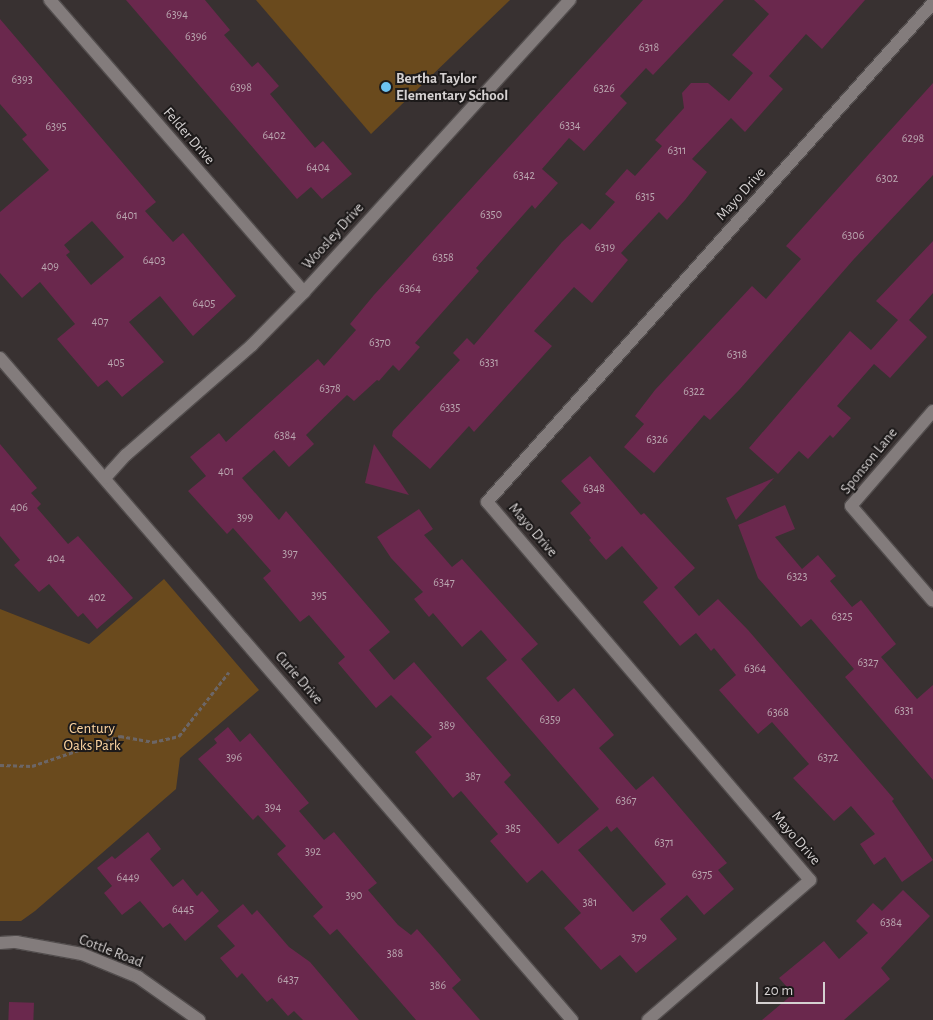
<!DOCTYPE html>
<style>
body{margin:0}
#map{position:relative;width:933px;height:1020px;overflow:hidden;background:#383131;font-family:"Alegreya Sans",sans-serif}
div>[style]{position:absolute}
.green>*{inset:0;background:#6a4a1d}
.building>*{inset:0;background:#6a284d;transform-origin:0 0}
.path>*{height:3px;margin-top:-1.5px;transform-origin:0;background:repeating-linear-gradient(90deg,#6c6666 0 4px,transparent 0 6.5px)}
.roads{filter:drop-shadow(1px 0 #524d4d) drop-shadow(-1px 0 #524d4d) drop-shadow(0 1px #524d4d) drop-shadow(0 -1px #524d4d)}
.street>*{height:12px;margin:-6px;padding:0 6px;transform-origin:6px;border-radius:6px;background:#837c7c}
.dots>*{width:14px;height:14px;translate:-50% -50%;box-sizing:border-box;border:2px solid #1d1a1a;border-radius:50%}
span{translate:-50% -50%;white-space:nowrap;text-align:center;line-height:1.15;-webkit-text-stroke:4px #1d1a1a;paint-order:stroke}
.number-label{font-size:12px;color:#baa7b0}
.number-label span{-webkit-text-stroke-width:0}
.poi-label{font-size:15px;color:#d5d1d1;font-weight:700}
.left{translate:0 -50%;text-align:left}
.street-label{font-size:15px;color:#d5d1d1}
.park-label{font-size:15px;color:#fed6a2}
.scale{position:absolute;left:756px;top:982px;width:69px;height:22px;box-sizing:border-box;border:2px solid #d5d1d1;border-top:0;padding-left:6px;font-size:15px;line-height:18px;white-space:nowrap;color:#d5d1d1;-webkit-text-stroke:4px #1d1a1a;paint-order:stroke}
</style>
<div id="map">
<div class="green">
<div style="clip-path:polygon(256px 0,510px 0,371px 134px)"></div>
<div style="clip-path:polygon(164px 579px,259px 690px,180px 758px,176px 789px,35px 911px,21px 921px,0 921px,0 609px,89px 644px)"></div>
</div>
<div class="building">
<div style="clip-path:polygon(126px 0,205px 0,230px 30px,224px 35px,252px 67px,258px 62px,279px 86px,270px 94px,315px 148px,323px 141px,352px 174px,322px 199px,311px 187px,297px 199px)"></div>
<div style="clip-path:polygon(evenodd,643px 0,724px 0,653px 75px,646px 68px,620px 96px,627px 103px,584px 151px,569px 138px,542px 169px,558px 183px,535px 209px,532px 205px,476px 268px,479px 271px,415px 343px,420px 347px,399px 371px,393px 365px,379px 381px,377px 380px,354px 401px,347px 395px,306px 435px,314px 444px,289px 467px,274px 450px,242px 478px,279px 520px,286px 511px,390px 632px,369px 650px,394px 680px,414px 662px,511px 775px,504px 782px,558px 844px,599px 809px,486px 678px,507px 660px,481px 630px,462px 647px,433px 613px,429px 617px,414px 599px,423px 592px,391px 558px,377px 537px,419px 509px,433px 529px,424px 535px,452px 567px,462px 559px,538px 644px,521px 659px,558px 702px,574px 688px,614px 735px,599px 748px,636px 790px,653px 776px,727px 863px,718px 870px,734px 889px,704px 915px,687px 895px,660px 919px,677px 939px,636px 973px,620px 955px,601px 970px,564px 928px,581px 913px,542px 870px,527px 883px,490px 841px,498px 834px,461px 791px,453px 798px,415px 752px,432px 737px,391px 695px,376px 708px,338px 663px,345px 657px,309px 615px,300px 622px,263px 578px,271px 571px,233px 528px,227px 534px,188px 491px,206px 476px,190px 457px,219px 433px,226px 442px,318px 359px,324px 366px,356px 330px,350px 324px,374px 295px,643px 0,607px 826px,611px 832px,617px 827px,666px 884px,633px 912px,578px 850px,607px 826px)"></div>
<div style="clip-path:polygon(754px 0,865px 0,822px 49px,806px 34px,769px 76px,783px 89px,745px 132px,731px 118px,692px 159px,707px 172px,685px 200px,667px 220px,659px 212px,621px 253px,628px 260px,592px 303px,574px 287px,534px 331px,552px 346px,474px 432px,469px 426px,430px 469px,392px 436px,393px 431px,460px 360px,453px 353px,467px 338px,474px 345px,562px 242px,582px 223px,590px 230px,615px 202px,605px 194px,627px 169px,635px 176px,662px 146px,655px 140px,684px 108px,682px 93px,691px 83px,708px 83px,729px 101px,753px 73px,732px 55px,769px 14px)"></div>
<div style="clip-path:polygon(evenodd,0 19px,156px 202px,145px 211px,173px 242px,183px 233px,236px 296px,193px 336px,160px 296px,129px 322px,164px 362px,122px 397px,107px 380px,98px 387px,57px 339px,75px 324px,40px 282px,22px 298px,0 273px,0 212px,49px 170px,22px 139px,27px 135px,0 104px,0 19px,92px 221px,124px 257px,91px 285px,66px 255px,70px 252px,64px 245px,92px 221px)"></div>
<div style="clip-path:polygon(933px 83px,933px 175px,854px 259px,740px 389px,710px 420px,704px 415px,654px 473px,624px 447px,644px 424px,635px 416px,655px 390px,752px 286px,766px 299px,801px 259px,786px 246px)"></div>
<div style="clip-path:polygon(933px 241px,933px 293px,909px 320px,927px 337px,890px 378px,874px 364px,837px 406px,851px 418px,833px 438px,830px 435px,808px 459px,799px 451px,778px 474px,749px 448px,850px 331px,871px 350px,898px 320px,876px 301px)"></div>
<div style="clip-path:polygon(0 444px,37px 488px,31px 493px,41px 504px,37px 508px,68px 544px,78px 536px,133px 598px,97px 629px,83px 613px,78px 617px,49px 584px,39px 592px,14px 565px,20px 560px,0 536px)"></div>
<div style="clip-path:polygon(374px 444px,409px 495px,365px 483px)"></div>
<div style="clip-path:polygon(590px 456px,641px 515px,644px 513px,695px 568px,674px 587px,699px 616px,718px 599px,748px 630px,894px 799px,892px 801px,933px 860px,902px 882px,885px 857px,874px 865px,860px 844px,875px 834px,851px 806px,834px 821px,793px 778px,809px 764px,772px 722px,758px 734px,719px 690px,736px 675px,714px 648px,711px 651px,696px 633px,680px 646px,643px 602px,658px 588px,622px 546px,606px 560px,589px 540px,591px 538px,570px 513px,581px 503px,561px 481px)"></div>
<div style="clip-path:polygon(774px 478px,736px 520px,726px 498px)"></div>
<div style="clip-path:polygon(785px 505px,795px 529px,775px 537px,802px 569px,818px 555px,836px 576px,830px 581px,852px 607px,861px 600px,896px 644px,881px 657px,917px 699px,933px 685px,933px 780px,845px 677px,854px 669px,811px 619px,801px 627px,758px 578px,738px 525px)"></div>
<div style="clip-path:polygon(228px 727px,240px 742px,250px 733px,309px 803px,299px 811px,324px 840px,334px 832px,377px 883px,368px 890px,398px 925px,411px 935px,417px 929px,440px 955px,461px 980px,452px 988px,480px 1020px,416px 1020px,337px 929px,330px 935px,313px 916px,323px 907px,277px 854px,286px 846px,258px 815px,253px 820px,198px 759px,217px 743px,214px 739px)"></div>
<div style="clip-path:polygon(148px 832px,161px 849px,150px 859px,173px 887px,183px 879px,197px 896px,202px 891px,219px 911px,185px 941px,170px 923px,163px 928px,140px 901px,122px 915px,104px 893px,112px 886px,97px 868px,112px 856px,115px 859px)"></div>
<div style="clip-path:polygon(903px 890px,930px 916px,881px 968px,890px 979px,844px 1020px,762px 1020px,793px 994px,779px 978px,824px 941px,839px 959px,868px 933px,856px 921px,873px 903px,882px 911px)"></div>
<div style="clip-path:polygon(243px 904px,252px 915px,257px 910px,289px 947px,310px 962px,359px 1020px,303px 1020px,294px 1011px,288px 1016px,272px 998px,267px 1002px,242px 973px,237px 978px,220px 958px,235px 946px,217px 926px)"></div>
<div style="left:9px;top:1002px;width:25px;height:18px;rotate:2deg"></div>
</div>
<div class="path">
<div style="left:0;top:765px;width:32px;rotate:2deg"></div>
<div style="left:32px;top:766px;width:93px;rotate:-18.8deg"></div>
<div style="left:120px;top:736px;width:34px;rotate:10deg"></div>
<div style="left:153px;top:742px;width:27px;rotate:-13deg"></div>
<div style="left:179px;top:736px;width:81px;rotate:-52deg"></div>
</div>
<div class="roads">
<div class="street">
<div style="left:50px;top:0;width:387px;rotate:49deg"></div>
<div style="left:0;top:358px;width:875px;rotate:49.17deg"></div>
<div style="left:933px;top:411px;width:125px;rotate:130.8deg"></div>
<div style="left:851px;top:506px;width:125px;rotate:49.2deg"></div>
<div style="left:105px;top:478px;width:31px;rotate:-48deg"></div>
<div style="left:126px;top:455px;width:167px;rotate:-41.1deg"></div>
<div style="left:252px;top:345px;width:74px;rotate:-45.5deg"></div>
<div style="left:304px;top:292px;width:395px;rotate:-47.7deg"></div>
<div style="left:0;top:943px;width:16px;rotate:-4deg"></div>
<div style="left:16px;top:942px;width:67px;rotate:10.3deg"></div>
<div style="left:82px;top:954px;width:61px;rotate:22.3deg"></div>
<div style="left:138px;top:977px;width:75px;rotate:35.2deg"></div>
<div style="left:648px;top:1020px;width:214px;rotate:-40.8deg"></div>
<div style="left:810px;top:880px;width:497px;rotate:-130.5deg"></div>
<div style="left:487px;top:502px;width:669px;rotate:-48.21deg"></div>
</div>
</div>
<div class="dots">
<div style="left:386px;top:87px;background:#6cc3f2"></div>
</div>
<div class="number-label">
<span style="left:177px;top:15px">6394</span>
<span style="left:196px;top:37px">6396</span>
<span style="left:649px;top:48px">6318</span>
<span style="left:22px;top:80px">6393</span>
<span style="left:241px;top:88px">6398</span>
<span style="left:604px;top:89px">6326</span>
<span style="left:570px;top:126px">6334</span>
<span style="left:56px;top:127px">6395</span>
<span style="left:274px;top:136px">6402</span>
<span style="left:913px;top:139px">6298</span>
<span style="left:677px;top:151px">6311</span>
<span style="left:318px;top:168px">6404</span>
<span style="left:524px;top:176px">6342</span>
<span style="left:887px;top:179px">6302</span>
<span style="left:645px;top:197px">6315</span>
<span style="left:491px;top:215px">6350</span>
<span style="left:127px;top:216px">6401</span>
<span style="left:853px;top:236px">6306</span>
<span style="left:605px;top:248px">6319</span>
<span style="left:443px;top:258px">6358</span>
<span style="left:154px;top:261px">6403</span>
<span style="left:50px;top:267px">409</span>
<span style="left:410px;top:289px">6364</span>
<span style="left:204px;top:304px">6405</span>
<span style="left:100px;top:322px">407</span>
<span style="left:380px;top:343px">6370</span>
<span style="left:737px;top:355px">6318</span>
<span style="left:116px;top:363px">405</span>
<span style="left:489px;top:363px">6331</span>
<span style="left:330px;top:389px">6378</span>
<span style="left:694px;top:392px">6322</span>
<span style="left:450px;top:408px">6335</span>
<span style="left:285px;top:436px">6384</span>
<span style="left:657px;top:440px">6326</span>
<span style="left:226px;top:472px">401</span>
<span style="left:594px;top:489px">6348</span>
<span style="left:19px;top:508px">406</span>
<span style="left:245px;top:518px">399</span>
<span style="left:290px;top:554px">397</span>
<span style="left:56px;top:559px">404</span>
<span style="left:797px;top:577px">6323</span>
<span style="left:444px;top:583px">6347</span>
<span style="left:319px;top:596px">395</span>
<span style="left:97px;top:598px">402</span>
<span style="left:842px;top:617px">6325</span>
<span style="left:868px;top:663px">6327</span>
<span style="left:755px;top:669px">6364</span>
<span style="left:904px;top:711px">6331</span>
<span style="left:778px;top:713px">6368</span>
<span style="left:550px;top:720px">6359</span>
<span style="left:447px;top:726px">389</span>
<span style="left:234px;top:758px">396</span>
<span style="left:828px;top:758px">6372</span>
<span style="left:473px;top:777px">387</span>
<span style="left:626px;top:801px">6367</span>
<span style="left:273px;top:808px">394</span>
<span style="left:513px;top:829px">385</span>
<span style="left:664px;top:843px">6371</span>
<span style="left:313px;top:852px">392</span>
<span style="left:702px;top:875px">6375</span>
<span style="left:128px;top:878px">6449</span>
<span style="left:354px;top:896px">390</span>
<span style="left:590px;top:903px">381</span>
<span style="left:183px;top:910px">6445</span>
<span style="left:891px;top:923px">6384</span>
<span style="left:639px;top:938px">379</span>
<span style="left:395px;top:954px">388</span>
<span style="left:288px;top:980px">6437</span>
<span style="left:438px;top:986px">386</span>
</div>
<div class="poi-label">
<span class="left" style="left:396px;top:87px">Bertha Taylor<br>Elementary School</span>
</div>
<div class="street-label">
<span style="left:189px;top:136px;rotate:49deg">Felder Drive</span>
<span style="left:741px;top:194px;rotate:-48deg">Mayo Drive</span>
<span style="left:333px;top:236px;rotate:-48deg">Woosley Drive</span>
<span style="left:869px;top:461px;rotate:-51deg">Sponson Lane</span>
<span style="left:533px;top:530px;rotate:49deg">Mayo Drive</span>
<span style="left:299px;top:678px;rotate:49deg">Curie Drive</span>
<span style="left:796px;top:838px;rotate:49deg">Mayo Drive</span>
<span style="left:111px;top:951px;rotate:21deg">Cottle Road</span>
</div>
<div class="park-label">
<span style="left:92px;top:737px">Century<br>Oaks Park</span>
</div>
<div class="scale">20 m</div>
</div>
